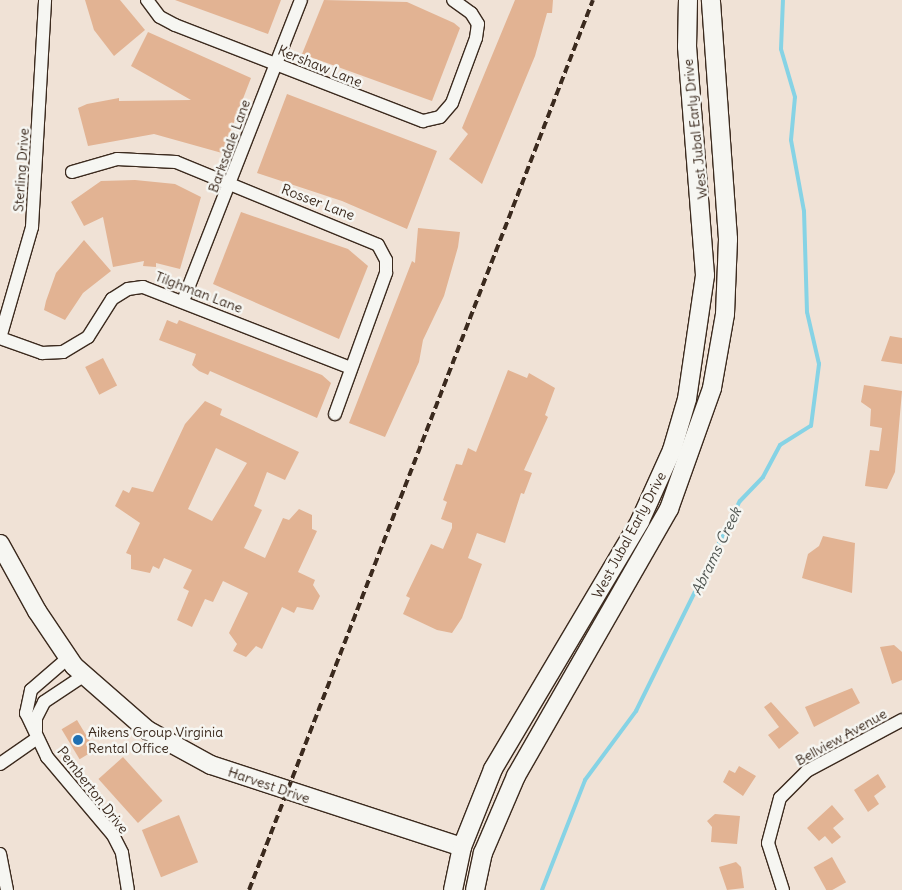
<!DOCTYPE html>
<style>
body{margin:0}
#map{position:relative;width:902px;height:890px;overflow:hidden;background:#f0e2d6;font-family:Delius,sans-serif}
div>[style]{position:absolute}
.stream>*{height:4px;margin:-2px;padding:0 2px;transform-origin:2px;border-radius:2px;background:#86d3e5}
.building>*{inset:0;background:#e2b393;transform-origin:0 0}
.roads{filter:drop-shadow(1px 0 #3b2a1e) drop-shadow(-1px 0 #3b2a1e) drop-shadow(0 1px #3b2a1e) drop-shadow(0 -1px #3b2a1e)}
.street>*{height:12px;margin:-6px;padding:0 6px;transform-origin:6px;border-radius:6px;background:#f6f6f2}
.secondary>*{height:18px;margin:-9px;padding:0 9px;transform-origin:9px;border-radius:9px;background:#f6f6f2}
.rail>*{height:4px;margin-top:-2px;transform-origin:0;background:repeating-linear-gradient(90deg,#3b2a1e 0 8px,transparent 0 12px)}
.dots>*{width:14px;height:14px;translate:-50% -50%;box-sizing:border-box;border:2px solid #f6f6f2;border-radius:50%}
span{translate:-50% -50%;white-space:nowrap;text-align:center;line-height:1.15;-webkit-text-stroke:5px #f6f6f2;paint-order:stroke}
.street-label{font-size:14px;color:#3b2a1e}
.poi-label{font-size:14px;color:#3b2a1e}
.left{translate:0 -50%;text-align:left}
.water-label{font-size:15px;color:#4e5450;font-style:italic}
</style>
<div id="map">
<div class="stream">
<div style="left:542px;top:890px;width:118px;rotate:-68.6deg"></div>
<div style="left:585px;top:780px;width:86px;rotate:-53.5deg"></div>
<div style="left:636px;top:711px;width:234px;rotate:-63.7deg"></div>
<div style="left:740px;top:501px;width:33px;rotate:-46deg"></div>
<div style="left:763px;top:477px;width:36px;rotate:-62deg"></div>
<div style="left:780px;top:445px;width:36px;rotate:-32deg"></div>
<div style="left:811px;top:426px;width:63px;rotate:-82.6deg"></div>
<div style="left:819px;top:364px;width:53px;rotate:-103deg"></div>
<div style="left:807px;top:312px;width:101px;rotate:-91.7deg"></div>
<div style="left:804px;top:211px;width:72px;rotate:-100.4deg"></div>
<div style="left:791px;top:140px;width:43px;rotate:-84.7deg"></div>
<div style="left:795px;top:97px;width:50px;rotate:-106.3deg"></div>
<div style="left:781px;top:49px;width:49px;rotate:-87.7deg"></div>
</div>
<div class="building">
<div style="clip-path:polygon(85px 0,120px 0,145px 30px,114px 56px,94px 30px)"></div>
<div style="clip-path:polygon(175px 0,281px 0,268px 34px)"></div>
<div style="clip-path:polygon(324px 0,407px 2px,454px 23px,460px 28px,432px 101px,302px 54px)"></div>
<div style="clip-path:polygon(515px 0,553px 0,552px 13px,547px 13px,535px 56px,482px 184px,449px 159px,468px 134px,462px 128px)"></div>
<div style="clip-path:polygon(148px 32px,251px 78px,222px 153px,154px 134px,88px 146px,78px 108px,87px 104px,119px 98px,119px 101px,191px 100px,131px 66px)"></div>
<div style="clip-path:polygon(287px 94px,437px 151px,407px 229px,342px 201px,257px 173px)"></div>
<div style="clip-path:polygon(135px 180px,175px 184px,201px 197px,180px 269px,156px 263px,156px 267px,143px 266px,144px 261px,113px 267px,103px 217px,84px 226px,71px 202px,101px 181px)"></div>
<div style="clip-path:polygon(241px 212px,348px 249px,368px 266px,339px 339px,213px 284px)"></div>
<div style="clip-path:polygon(418px 228px,460px 232px,458px 247px,444px 296px,423px 340px,419px 362px,385px 437px,349px 423px,412px 261px,415px 263px)"></div>
<div style="clip-path:polygon(84px 240px,111px 271px,83px 293px,65px 320px,44px 310px,46px 301px,56px 273px)"></div>
<div style="clip-path:polygon(167px 320px,177px 324px,179px 320px,322px 375px,331px 383px,317px 418px,210px 371px,208px 375px,199px 371px,192px 365px,196px 354px,159px 340px)"></div>
<div style="clip-path:polygon(890px 336px,902px 338px,902px 364px,881px 361px)"></div>
<div style="left:103px;top:358px;width:31px;height:20px;rotate:63deg"></div>
<div style="clip-path:polygon(508px 370px,527px 378px,529px 373px,555px 388px,545px 415px,548px 417px,524px 470px,532px 473px,524px 494px,521px 493px,505px 543px,477px 533px,468px 558px,482px 564px,462px 618px,452px 633px,437px 630px,403px 614px,410px 598px,406px 596px,431px 544px,443px 549px,452px 528px,452px 523px,441px 519px,447px 502px,443px 500px,456px 464px,462px 465px,468px 448px,476px 452px)"></div>
<div style="clip-path:polygon(864px 385px,902px 391px,895px 472px,887px 489px,865px 486px,870px 450px,879px 451px,882px 428px,870px 426px,871px 409px,861px 402px)"></div>
<div style="clip-path:polygon(evenodd,205px 401px,222px 409px,220px 415px,299px 452px,285px 480px,267px 472px,254px 506px,262px 510px,244px 548px,265px 558px,283px 518px,289px 520px,299px 509px,312px 515px,312px 529px,317px 531px,298px 572px,315px 580px,313px 585px,320px 596px,313px 610px,297px 607px,294px 613px,282px 607px,262px 649px,256px 646px,246px 657px,233px 651px,237px 644px,229px 633px,248px 593px,223px 581px,213px 602px,205px 599px,192px 627px,177px 620px,189px 591px,183px 588px,192px 570px,164px 558px,159px 569px,153px 566px,150px 573px,131px 569px,131px 555px,126px 553px,140px 523px,115px 506px,123px 490px,129px 493px,132px 487px,153px 492px,185px 424px,205px 401px,216px 448px,247px 463px,212px 521px,188px 509px,216px 448px)"></div>
<div style="clip-path:polygon(823px 536px,855px 543px,852px 593px,802px 578px,808px 554px,819px 546px)"></div>
<div style="clip-path:polygon(894px 645px,902px 652px,902px 680px,892px 684px,880px 647px)"></div>
<div style="clip-path:polygon(852px 688px,860px 703px,814px 727px,805px 707px)"></div>
<div style="clip-path:polygon(771px 702px,799px 733px,779px 749px,768px 735px,779px 727px,764px 707px)"></div>
<div style="left:77px;top:720px;width:35px;height:18px;rotate:59deg"></div>
<div style="left:123px;top:757px;width:59px;height:33px;rotate:48deg"></div>
<div style="clip-path:polygon(739px 766px,756px 776px,743px 796px,723px 782px,729px 770px,735px 773px)"></div>
<div style="clip-path:polygon(878px 774px,886px 787px,874px 796px,879px 804px,868px 812px,854px 790px)"></div>
<div style="clip-path:polygon(832px 805px,844px 819px,833px 828px,841px 837px,832px 844px,825px 836px,819px 841px,807px 828px)"></div>
<div style="clip-path:polygon(715px 814px,740px 816px,737px 844px,711px 842px,712px 827px,707px 821px)"></div>
<div style="left:179px;top:815px;width:51px;height:40px;rotate:68deg"></div>
<div style="left:832px;top:857px;width:29px;height:21px;rotate:61deg"></div>
<div style="clip-path:polygon(736px 862px,741px 867px,744px 888px,727px 890px,719px 867px)"></div>
</div>
<div class="roads">
<div class="street">
<div style="left:147px;top:0;width:21px;rotate:53deg"></div>
<div style="left:160px;top:17px;width:17px;rotate:28deg"></div>
<div style="left:175px;top:25px;width:266px;rotate:21.2deg"></div>
<div style="left:423px;top:121px;width:17px;rotate:-13deg"></div>
<div style="left:440px;top:117px;width:18px;rotate:-49deg"></div>
<div style="left:452px;top:103px;width:69px;rotate:-69.7deg"></div>
<div style="left:476px;top:38px;width:14px;rotate:-82deg"></div>
<div style="left:478px;top:24px;width:13px;rotate:-122deg"></div>
<div style="left:471px;top:13px;width:22px;rotate:-144deg"></div>
<div style="left:72px;top:172px;width:47px;rotate:-16.1deg"></div>
<div style="left:117px;top:159px;width:59px;rotate:2.9deg"></div>
<div style="left:176px;top:162px;width:218px;rotate:22.3deg"></div>
<div style="left:378px;top:245px;width:17px;rotate:62deg"></div>
<div style="left:386px;top:260px;width:13px;rotate:90deg"></div>
<div style="left:386px;top:273px;width:150px;rotate:109.9deg"></div>
<div style="left:183px;top:301px;width:323px;rotate:-68.6deg"></div>
<div style="left:0;top:338px;width:45px;rotate:19.7deg"></div>
<div style="left:42px;top:353px;width:21px;rotate:-3deg"></div>
<div style="left:63px;top:352px;width:29px;rotate:-31deg"></div>
<div style="left:88px;top:337px;width:45px;rotate:-57.7deg"></div>
<div style="left:112px;top:299px;width:19px;rotate:-32deg"></div>
<div style="left:128px;top:289px;width:15px;rotate:-8deg"></div>
<div style="left:143px;top:287px;width:223px;rotate:21.3deg"></div>
<div style="left:0;top:338px;width:116px;rotate:-73.9deg"></div>
<div style="left:32px;top:227px;width:227px;rotate:-86.7deg"></div>
<div style="left:68px;top:658px;width:49px;rotate:139.1deg"></div>
<div style="left:31px;top:690px;width:24px;rotate:102deg"></div>
<div style="left:26px;top:713px;width:49px;rotate:64.5deg"></div>
<div style="left:47px;top:757px;width:102px;rotate:49.8deg"></div>
<div style="left:113px;top:835px;width:20px;rotate:63deg"></div>
<div style="left:122px;top:853px;width:37px;rotate:81deg"></div>
<div style="left:36px;top:731px;width:13px;rotate:-90deg"></div>
<div style="left:36px;top:718px;width:18px;rotate:-63deg"></div>
<div style="left:44px;top:702px;width:47px;rotate:-33.7deg"></div>
<div style="left:0;top:764px;width:44px;rotate:-34.8deg"></div>
<div style="left:0;top:854px;width:37px;rotate:79deg"></div>
<div style="left:783px;top:890px;width:49px;rotate:-107.7deg"></div>
<div style="left:768px;top:843px;width:47px;rotate:-75.1deg"></div>
<div style="left:780px;top:798px;width:38px;rotate:-45deg"></div>
<div style="left:807px;top:771px;width:108px;rotate:-28.2deg"></div>
</div>
<div class="secondary">
<div style="left:0;top:544px;width:77px;rotate:61.1deg"></div>
<div style="left:37px;top:611px;width:66px;rotate:56.1deg"></div>
<div style="left:74px;top:666px;width:97px;rotate:41.2deg"></div>
<div style="left:147px;top:730px;width:73px;rotate:28.7deg"></div>
<div style="left:211px;top:765px;width:264px;rotate:18.1deg"></div>
<div style="left:453px;top:890px;width:44px;rotate:-78.2deg"></div>
<div style="left:462px;top:847px;width:84px;rotate:-68.3deg"></div>
<div style="left:493px;top:769px;width:288px;rotate:-59.3deg"></div>
<div style="left:640px;top:521px;width:78px;rotate:-65.7deg"></div>
<div style="left:672px;top:450px;width:53px;rotate:-73.6deg"></div>
<div style="left:687px;top:399px;width:125px;rotate:-81.7deg"></div>
<div style="left:705px;top:275px;width:229px;rotate:-94.5deg"></div>
<div style="left:687px;top:47px;width:47px;rotate:-88.8deg"></div>
<div style="left:475px;top:890px;width:38px;rotate:-78deg"></div>
<div style="left:483px;top:853px;width:84px;rotate:-66.8deg"></div>
<div style="left:516px;top:776px;width:308px;rotate:-60.2deg"></div>
<div style="left:669px;top:509px;width:128px;rotate:-70.4deg"></div>
<div style="left:712px;top:388px;width:75px;rotate:-80deg"></div>
<div style="left:725px;top:314px;width:75px;rotate:-87.7deg"></div>
<div style="left:728px;top:239px;width:240px;rotate:-94.1deg"></div>
</div>
</div>
<div class="rail">
<div style="left:249px;top:890px;width:954px;rotate:-68.87deg"></div>
</div>
<div class="dots">
<div style="left:78px;top:740px;background:#1f6fb2"></div>
</div>
<div class="street-label">
<span style="left:320px;top:66px;rotate:22deg">Kershaw Lane</span>
<span style="left:695px;top:129px;rotate:-96deg">West Jubal Early Drive</span>
<span style="left:229px;top:146px;rotate:-70deg">Barksdale Lane</span>
<span style="left:21px;top:170px;rotate:-86deg">Sterling Drive</span>
<span style="left:318px;top:202px;rotate:21deg">Rosser Lane</span>
<span style="left:199px;top:292px;rotate:21deg">Tilghman Lane</span>
<span style="left:629px;top:535px;rotate:-62deg">West Jubal Early Drive</span>
<span style="left:841px;top:737px;rotate:-29deg">Bellview Avenue</span>
<span style="left:269px;top:785px;rotate:19deg">Harvest Drive</span>
<span style="left:93px;top:790px;rotate:52deg">Pemberton Drive</span>
</div>
<div class="poi-label">
<span class="left" style="left:88px;top:740px">Aikens Group Virginia<br>Rental Office</span>
</div>
<div class="water-label">
<span style="left:716px;top:551px;rotate:-64deg">Abrams Creek</span>
</div>
</div>
